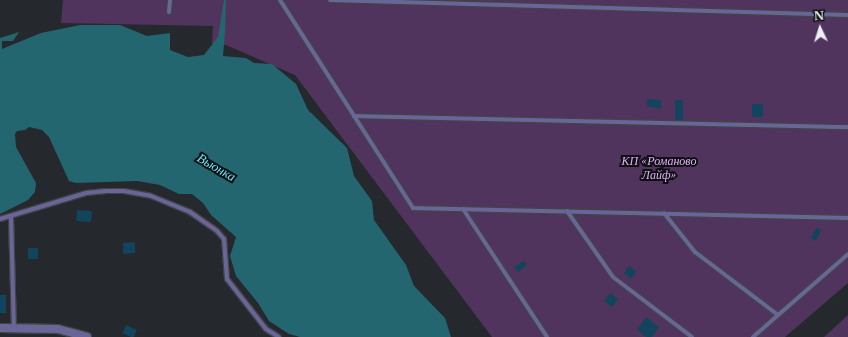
<!DOCTYPE html>
<meta charset="utf-8">
<style>
body{margin:0}
#map{position:relative;width:848px;height:337px;overflow:hidden;background:#25282d;font-family:"Libre Baskerville",serif}
div>[style]{position:absolute}
.green>*{inset:0;background:#50345d}
.water>*{inset:0;background:#23666f}
.building>*{inset:0;background:#12445d;transform-origin:0 0}
.roads{filter:drop-shadow(1px 0 #414449) drop-shadow(-1px 0 #414449) drop-shadow(0 1px #414449) drop-shadow(0 -1px #414449)}
.lane>*{height:4px;margin:-2px;padding:0 2px;transform-origin:2px;border-radius:2px;background:#6a6597}
.street>*{height:8px;margin:-4px;padding:0 4px;transform-origin:4px;border-radius:4px;background:#6a6597}
span{translate:-50% -50%;white-space:nowrap;text-align:center;line-height:1.15;-webkit-text-stroke:4px #101113;paint-order:stroke}
.park-label{font-size:12px;color:#e0aff9;font-style:italic}
.water-label{font-size:13px;color:#6be7fa;font-style:italic}
.north{position:absolute;left:800px;top:8px;width:40px;height:40px;-webkit-text-stroke:3px #101113;paint-order:stroke;rotate:356deg;font-size:11px;font-weight:700;line-height:16px;text-align:center;color:#edeef2}
.north::after{content:'';display:block;margin:auto;width:14px;height:18px;background:#edeef2;clip-path:polygon(50% 0,100% 100%,50% 72%,0 100%)}
</style>
<div id="map">
<div class="green">
<div style="clip-path:polygon(63px 0,848px 0,848px 283px,785px 337px,492px 337px,295px 75px,226px 45px,212px 44px,213px 26px,61px 23px)"></div>
<div style="clip-path:polygon(848px 315px,848px 337px,824px 337px)"></div>
</div>
<div class="water">
<div style="clip-path:polygon(224px 0,226px 0,225px 32px,223px 56px,246px 58px,254px 63px,272px 64px,296px 84px,308px 110px,347px 148px,354px 176px,372px 201px,374px 220px,406px 265px,414px 286px,445px 318px,451px 337px,300px 337px,289px 334px,269px 321px,258px 303px,236px 276px,230px 256px,236px 237px,211px 215px,203px 203px,192px 194px,179px 194px,160px 185px,137px 181px,76px 183px,69px 181px,49px 137px,42px 130px,29px 127px,25px 130px,17px 131px,15px 134px,16px 147px,36px 183px,35px 192px,28px 200px,0 214px,0 38px,19px 32px,13px 41px,2px 41px,2px 49px,41px 33px,80px 25px,120px 25px,147px 36px,170px 33px,170px 50px,188px 57px,204px 55px,218px 37px)"></div>
</div>
<div class="building">
<div style="clip-path:polygon(647px 99px,661px 100px,661px 109px,647px 106px)"></div>
<div style="left:675px;top:100px;width:8px;height:20px"></div>
<div style="left:752px;top:104px;width:11px;height:13px"></div>
<div style="left:77px;top:210px;width:15px;height:11px;rotate:4deg"></div>
<div style="clip-path:polygon(816px 228px,821px 230px,816px 241px,811px 238px)"></div>
<div style="clip-path:polygon(135px 242px,135px 253px,123px 254px,123px 243px)"></div>
<div style="left:28px;top:248px;width:10px;height:11px"></div>
<div style="clip-path:polygon(524px 261px,527px 265px,518px 272px,514px 267px)"></div>
<div style="left:629px;top:266px;width:9px;height:9px;rotate:36deg"></div>
<div style="left:610px;top:293px;width:10px;height:10px;rotate:37deg"></div>
<div style="left:0;top:295px;width:6px;height:18px"></div>
<div style="clip-path:polygon(646px 317px,659px 327px,652px 337px,646px 337px,637px 330px)"></div>
<div style="left:126px;top:325px;width:12px;height:9px;rotate:24deg"></div>
</div>
<div class="roads">
<div class="lane">
<div style="left:280px;top:0;width:247px;rotate:57.4deg"></div>
<div style="left:413px;top:208px;width:435px;rotate:1.3deg"></div>
<div style="left:330px;top:0;width:518px;rotate:1.66deg"></div>
<div style="left:169px;top:12px;width:12px;rotate:-85deg"></div>
<div style="left:354px;top:116px;width:494px;rotate:1.3deg"></div>
<div style="left:463px;top:209px;width:153px;rotate:56.7deg"></div>
<div style="left:567px;top:211px;width:80px;rotate:55.1deg"></div>
<div style="left:613px;top:277px;width:99px;rotate:37.2deg"></div>
<div style="left:664px;top:213px;width:50px;rotate:51.5deg"></div>
<div style="left:695px;top:252px;width:104px;rotate:37.2deg"></div>
<div style="left:11px;top:216px;width:112px;rotate:88.5deg"></div>
<div style="left:0;top:219px;width:90px;rotate:-16.8deg"></div>
<div style="left:86px;top:193px;width:20px;rotate:-6deg"></div>
<div style="left:106px;top:191px;width:18px"></div>
<div style="left:124px;top:191px;width:27px;rotate:10deg"></div>
<div style="left:151px;top:196px;width:42px;rotate:22.3deg"></div>
<div style="left:190px;top:212px;width:33px;rotate:35deg"></div>
<div style="left:217px;top:231px;width:11px;rotate:49deg"></div>
<div style="left:224px;top:239px;width:40px;rotate:85.7deg"></div>
<div style="left:227px;top:279px;width:63px;rotate:52deg"></div>
<div style="left:266px;top:329px;width:15px;rotate:32deg"></div>
<div style="left:753px;top:337px;width:126px;rotate:-41.1deg"></div>
</div>
<div class="street">
<div style="left:0;top:328px;width:58px;rotate:1deg"></div>
<div style="left:58px;top:329px;width:30px;rotate:15deg"></div>
</div>
</div>
<div class="park-label">
<span style="left:659px;top:168px">КП «Романово<br>Лайф»</span>
</div>
<div class="water-label">
<span style="left:216px;top:168px;rotate:30deg">Вьюнка</span>
</div>
<div class="north">N</div>
</div>
